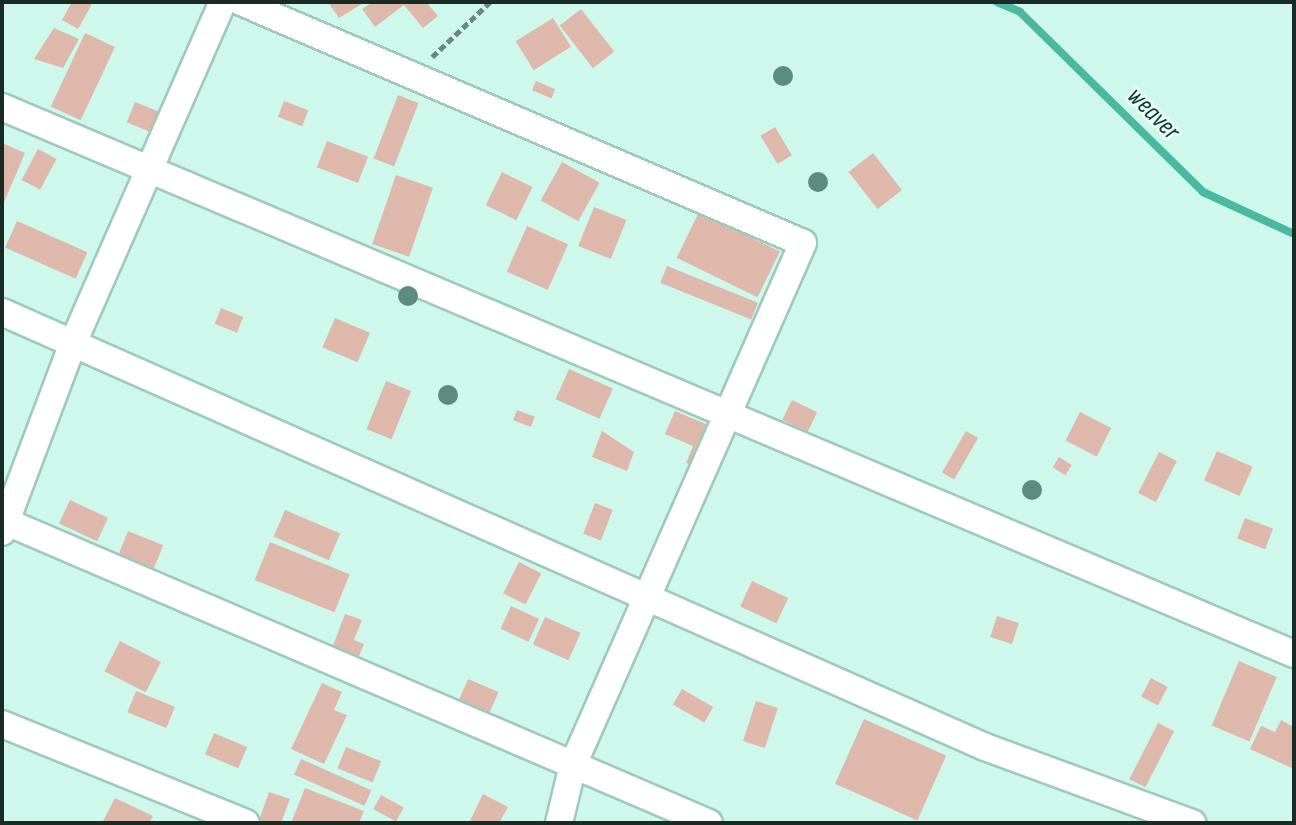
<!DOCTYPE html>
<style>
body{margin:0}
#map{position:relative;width:1296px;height:825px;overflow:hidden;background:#cdf8eb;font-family:"Sofia Sans Condensed",sans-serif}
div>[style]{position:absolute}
.stream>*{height:8px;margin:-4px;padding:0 4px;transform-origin:4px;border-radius:4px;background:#4bb9a0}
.building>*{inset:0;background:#deb9ab;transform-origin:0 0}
.path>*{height:4.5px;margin-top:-2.25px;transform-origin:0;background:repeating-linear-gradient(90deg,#6b877e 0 7px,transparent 0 10.5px)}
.roads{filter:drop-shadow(2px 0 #a0c9bd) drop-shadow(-2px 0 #a0c9bd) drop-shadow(0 2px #a0c9bd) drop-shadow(0 -2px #a0c9bd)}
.minor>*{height:26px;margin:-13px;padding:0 13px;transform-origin:13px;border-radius:13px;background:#fff}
.trees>*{width:20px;height:20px;margin:-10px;border-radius:50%;background:#5c8b7f}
span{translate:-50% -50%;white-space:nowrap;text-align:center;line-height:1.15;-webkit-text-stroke:5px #eefef9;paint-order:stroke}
.water-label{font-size:26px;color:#0a3d32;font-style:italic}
.frame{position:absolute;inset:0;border:4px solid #1a2a25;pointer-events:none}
</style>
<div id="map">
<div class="stream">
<div style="left:997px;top:2px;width:25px;rotate:23deg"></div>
<div style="left:1020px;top:12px;width:257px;rotate:44.5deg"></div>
<div style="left:1203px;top:192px;width:100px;rotate:24.8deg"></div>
</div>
<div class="building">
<div style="clip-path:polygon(72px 2px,93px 2px,78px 29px,62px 20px)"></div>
<div style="clip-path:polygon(328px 2px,365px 2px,339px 18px)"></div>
<div style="clip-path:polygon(373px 2px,426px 2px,438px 16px,423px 28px,404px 5px,375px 27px,362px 9px)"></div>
<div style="left:581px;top:9px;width:54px;height:27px;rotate:52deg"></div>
<div style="left:553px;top:18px;width:34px;height:44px;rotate:58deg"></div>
<div style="clip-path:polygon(54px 28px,79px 39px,63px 68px,34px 59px)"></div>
<div style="left:85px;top:33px;width:33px;height:81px;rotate:25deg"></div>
<div style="left:536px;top:81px;width:21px;height:10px;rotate:23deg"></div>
<div style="left:398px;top:95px;width:22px;height:68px;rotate:21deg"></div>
<div style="left:284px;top:101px;width:26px;height:17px;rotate:21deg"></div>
<div style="left:135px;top:102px;width:29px;height:22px;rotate:22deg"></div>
<div style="left:775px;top:127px;width:33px;height:17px;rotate:59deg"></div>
<div style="left:327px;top:141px;width:44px;height:28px;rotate:21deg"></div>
<div style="clip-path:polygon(2px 143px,25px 153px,2px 207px)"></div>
<div style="left:38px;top:149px;width:21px;height:35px;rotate:28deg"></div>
<div style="left:873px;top:153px;width:47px;height:31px;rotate:52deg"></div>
<div style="left:562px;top:162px;width:43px;height:44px;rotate:29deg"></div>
<div style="left:502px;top:172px;width:34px;height:37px;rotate:26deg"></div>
<div style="left:396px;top:175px;width:39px;height:73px;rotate:19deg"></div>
<div style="left:594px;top:207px;width:35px;height:42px;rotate:22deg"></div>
<div style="left:699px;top:212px;width:90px;height:51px;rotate:26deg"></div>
<div style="left:17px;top:221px;width:77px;height:29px;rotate:24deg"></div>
<div style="left:527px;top:226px;width:45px;height:50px;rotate:24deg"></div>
<div style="left:667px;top:266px;width:98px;height:18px;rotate:22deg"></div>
<div style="left:221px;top:308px;width:24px;height:17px;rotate:22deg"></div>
<div style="left:335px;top:318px;width:38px;height:32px;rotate:23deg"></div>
<div style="left:569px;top:369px;width:48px;height:33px;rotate:24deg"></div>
<div style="left:386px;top:381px;width:27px;height:52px;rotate:22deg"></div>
<div style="left:792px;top:400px;width:28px;height:22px;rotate:26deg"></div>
<div style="left:517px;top:410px;width:19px;height:11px;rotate:21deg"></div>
<div style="clip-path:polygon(675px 411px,715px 428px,698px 468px,686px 463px,693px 446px,665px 434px)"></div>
<div style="left:1080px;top:412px;width:35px;height:32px;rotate:27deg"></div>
<div style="clip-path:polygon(602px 431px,634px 452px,627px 471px,592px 457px)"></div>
<div style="left:966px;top:431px;width:14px;height:48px;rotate:30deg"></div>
<div style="left:1217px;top:451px;width:39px;height:32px;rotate:24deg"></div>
<div style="left:1159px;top:452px;width:20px;height:46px;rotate:27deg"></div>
<div style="left:1059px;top:457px;width:15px;height:12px;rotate:32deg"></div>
<div style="left:70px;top:500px;width:42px;height:26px;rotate:25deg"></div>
<div style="left:595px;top:503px;width:19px;height:33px;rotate:21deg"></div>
<div style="left:285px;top:510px;width:60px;height:29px;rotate:23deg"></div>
<div style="left:1245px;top:518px;width:30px;height:22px;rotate:21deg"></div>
<div style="left:128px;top:531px;width:38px;height:31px;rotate:22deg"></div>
<div style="left:270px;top:542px;width:86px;height:41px;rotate:22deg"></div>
<div style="left:519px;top:562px;width:25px;height:35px;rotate:27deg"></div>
<div style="left:752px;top:581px;width:40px;height:28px;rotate:25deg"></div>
<div style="left:511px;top:606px;width:31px;height:25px;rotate:25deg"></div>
<div style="clip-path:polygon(345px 614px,362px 620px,354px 640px,364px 644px,357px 661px,331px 651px)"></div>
<div style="left:997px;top:616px;width:23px;height:22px;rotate:18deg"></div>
<div style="left:545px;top:617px;width:39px;height:30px;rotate:24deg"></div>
<div style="left:120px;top:641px;width:46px;height:34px;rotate:27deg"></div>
<div style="left:1239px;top:661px;width:41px;height:70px;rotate:23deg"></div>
<div style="left:1151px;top:678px;width:19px;height:21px;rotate:28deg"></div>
<div style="left:468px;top:679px;width:33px;height:27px;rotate:23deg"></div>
<div style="clip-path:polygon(322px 683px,342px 692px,334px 710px,347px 715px,324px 764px,291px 749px)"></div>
<div style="left:682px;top:689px;width:36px;height:18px;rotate:30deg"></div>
<div style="left:136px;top:691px;width:42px;height:23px;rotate:22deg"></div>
<div style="left:756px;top:701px;width:23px;height:42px;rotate:18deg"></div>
<div style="left:864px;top:719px;width:90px;height:71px;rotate:24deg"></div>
<div style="clip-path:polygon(1281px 720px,1294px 727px,1294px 769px,1250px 749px,1261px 726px,1275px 732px)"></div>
<div style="left:1158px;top:723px;width:18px;height:63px;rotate:27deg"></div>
<div style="left:214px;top:733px;width:36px;height:23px;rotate:23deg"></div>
<div style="left:346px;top:747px;width:38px;height:23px;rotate:22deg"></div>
<div style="left:301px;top:759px;width:77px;height:17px;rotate:24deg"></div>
<div style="clip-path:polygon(305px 788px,364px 811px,359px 823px,291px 823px)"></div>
<div style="clip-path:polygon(269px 792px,290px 799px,281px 823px,258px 823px)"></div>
<div style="clip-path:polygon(483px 794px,508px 807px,499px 823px,469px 823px)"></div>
<div style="left:381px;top:795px;width:26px;height:16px;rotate:29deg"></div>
<div style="clip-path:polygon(115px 798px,153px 816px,149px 823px,102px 823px)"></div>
</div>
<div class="path">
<div style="left:432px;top:57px;width:80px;rotate:-43.5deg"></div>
</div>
<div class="roads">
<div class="minor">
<div style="left:241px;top:2px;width:611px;rotate:23.21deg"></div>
<div style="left:803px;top:243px;width:570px;rotate:113.78deg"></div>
<div style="left:573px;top:765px;width:60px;rotate:103.6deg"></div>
<div style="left:2px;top:107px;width:1403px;rotate:22.95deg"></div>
<div style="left:2px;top:312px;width:1075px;rotate:23.87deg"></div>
<div style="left:985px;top:747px;width:221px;rotate:20.2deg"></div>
<div style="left:2px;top:520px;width:769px;rotate:23.2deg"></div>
<div style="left:2px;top:532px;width:202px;rotate:-69.4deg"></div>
<div style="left:73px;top:343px;width:373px;rotate:-66.3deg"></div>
<div style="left:2px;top:724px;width:263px;rotate:22.1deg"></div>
</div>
</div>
<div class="trees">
<div style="left:783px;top:76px"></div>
<div style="left:818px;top:182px"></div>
<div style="left:408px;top:296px"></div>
<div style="left:448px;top:395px"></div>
<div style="left:1032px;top:490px"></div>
</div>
<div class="water-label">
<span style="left:1153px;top:114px;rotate:45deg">weaver</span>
</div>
<div class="frame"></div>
</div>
